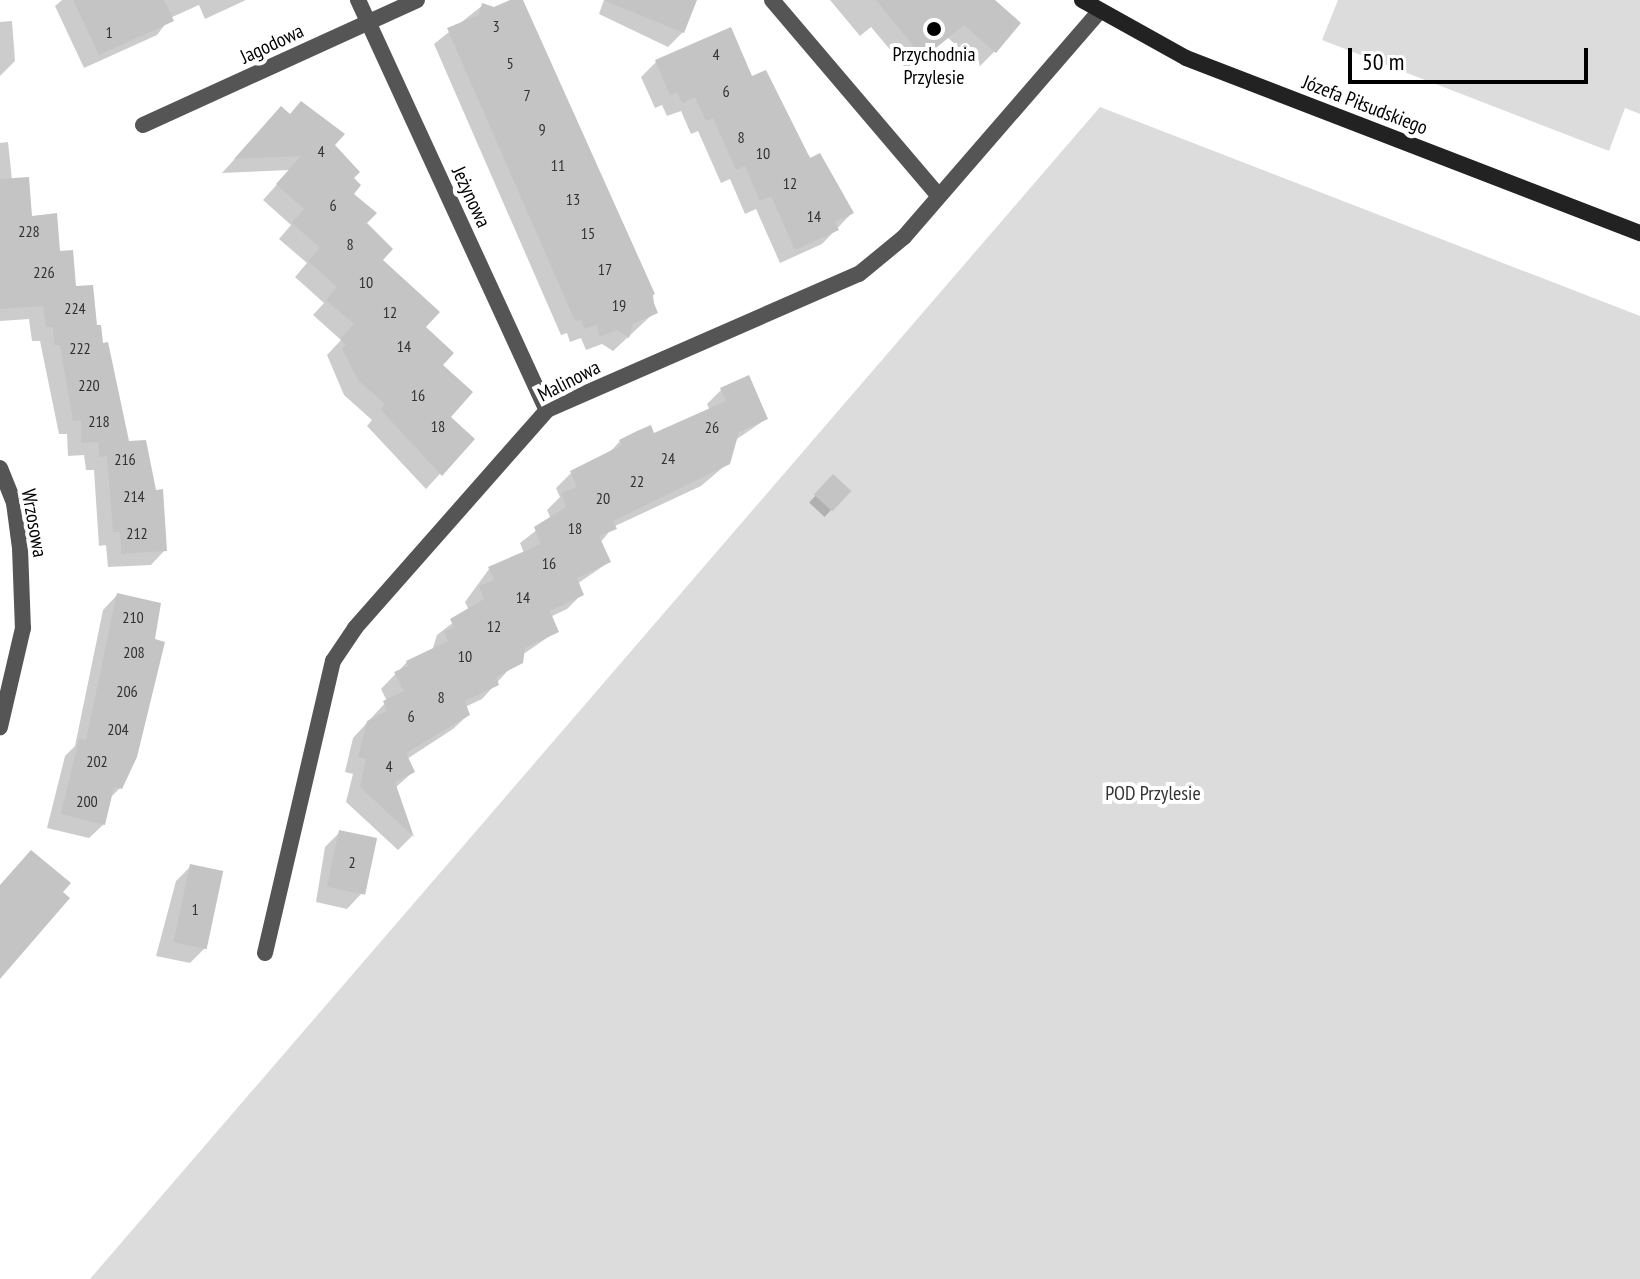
<!DOCTYPE html>
<meta charset="utf-8">
<style>
body{margin:0}
#map{position:relative;width:1640px;height:1279px;overflow:hidden;background:#fff;font-family:"PT Sans Narrow",sans-serif}
div>[style]{position:absolute}
.green>*{inset:0;background:#dcdcdc}
.shadow>*{inset:0;background:#0003;transform-origin:0 0}
.building>*{inset:0;background:#c4c4c4;transform-origin:0 0}
.street>*{height:16px;margin:-8px;padding:0 8px;transform-origin:8px;border-radius:8px;background:#555}
.secondary>*{height:16px;margin:-8px;padding:0 8px;transform-origin:8px;border-radius:8px;background:#222}
.dots>*{width:22px;height:22px;translate:-50% -50%;box-sizing:border-box;border:4px solid #fff;border-radius:50%}
span{translate:-50% -50%;white-space:nowrap;text-align:center;line-height:1.15;-webkit-text-stroke:8px #fff;paint-order:stroke}
.number-label{font-size:16px;color:#313131}
.number-label span{-webkit-text-stroke-width:0}
.street-label{font-size:20px;color:#000}
.poi-label{font-size:20px;color:#000}
.park-label{font-size:20px;color:#333}
.scale{position:absolute;left:1348px;top:48px;width:240px;height:36px;box-sizing:border-box;border:4px solid #000;border-top:0;padding-left:10px;font-size:24px;line-height:28px;white-space:nowrap;color:#000;-webkit-text-stroke:6px #fff;paint-order:stroke}
</style>
<div id="map">
<div class="green">
<div style="clip-path:polygon(1338px 0,1640px 0,1640px 114px,1625px 108px,1609px 151px,1322px 40px)"></div>
<div style="clip-path:polygon(1100px 107px,1640px 316px,1640px 1279px,90px 1279px)"></div>
</div>
<div class="shadow">
<div style="clip-path:polygon(62px 0,246px 0,205px 19px,199px 5px,170px 18px,157px 35px,84px 68px,55px 6px)"></div>
<div style="clip-path:polygon(520px 0,653px 294px,655px 312px,613px 351px,602px 344px,586px 350px,581px 338px,570px 342px,567px 333px,561px 335px,434px 44px,483px 5px,494px 9px)"></div>
<div style="clip-path:polygon(604px 0,694px 0,683px 32px,668px 47px,599px 14px)"></div>
<div style="clip-path:polygon(830px 0,988px 0,995px 51px,980px 66px,948px 38px,908px 71px,871px 27px,860px 36px)"></div>
<div style="clip-path:polygon(12px 21px,15px 61px,0 76px,0 22px)"></div>
<div style="clip-path:polygon(730px 30px,751px 79px,852px 213px,822px 244px,780px 263px,756px 209px,745px 214px,730px 179px,721px 183px,698px 131px,691px 134px,681px 111px,667px 116px,662px 105px,655px 108px,641px 77px,656px 62px)"></div>
<div style="clip-path:polygon(267px 123px,332px 145px,351px 178px,352px 194px,380px 260px,440px 365px,448px 417px,472px 439px,426px 489px,367px 426px,372px 420px,344px 395px,327px 355px,341px 340px,313px 315px,324px 303px,295px 277px,307px 263px,279px 239px,291px 225px,263px 200px,290px 170px,222px 173px)"></div>
<div style="clip-path:polygon(8px 142px,12px 180px,30px 218px,58px 253px,95px 327px,127px 443px,165px 550px,151px 565px,108px 567px,106px 545px,99px 546px,94px 470px,86px 470px,84px 455px,68px 456px,67px 434px,59px 434px,40px 341px,32px 341px,29px 319px,0 321px,0 143px)"></div>
<div style="clip-path:polygon(721px 390px,766px 419px,734px 441px,728px 463px,701px 486px,613px 527px,600px 543px,609px 562px,577px 584px,582px 594px,567px 609px,550px 617px,557px 631px,522px 655px,482px 699px,465px 707px,468px 715px,453px 729px,407px 759px,413px 772px,395px 788px,412px 836px,398px 850px,346px 802px,353px 774px,345px 772px,353px 738px,387px 701px,381px 689px,407px 662px,432px 651px,437px 635px,469px 610px,465px 602px,489px 569px,524px 553px,520px 543px,551px 519px,547px 510px,560px 497px,556px 488px,571px 473px,607px 455px,620px 441px,653px 436px,710px 411px,707px 404px)"></div>
<div style="left:833px;top:477px;width:21px;height:35px;rotate:43deg"></div>
<div style="clip-path:polygon(117px 595px,153px 641px,120px 788px,110px 798px,104px 824px,89px 838px,47px 828px,65px 756px,75px 746px,103px 610px)"></div>
<div style="clip-path:polygon(340px 832px,361px 894px,347px 909px,316px 902px,325px 847px)"></div>
<div style="clip-path:polygon(191px 866px,204px 949px,190px 963px,156px 956px,176px 881px)"></div>
</div>
<div class="building">
<div style="clip-path:polygon(73px 0,164px 0,174px 21px,99px 55px)"></div>
<div style="clip-path:polygon(510px 0,523px 0,655px 294px,651px 296px,658px 313px,633px 324px,629px 338px,617px 330px,600px 337px,596px 325px,585px 329px,581px 320px,575px 321px,447px 28px,479px 15px,482px 3px,494px 7px)"></div>
<div style="clip-path:polygon(603px 0,697px 0,684px 33px)"></div>
<div style="clip-path:polygon(876px 0,995px 0,1021px 23px,996px 53px,964px 25px,923px 58px)"></div>
<div style="clip-path:polygon(731px 27px,752px 76px,766px 70px,810px 158px,820px 153px,854px 213px,835px 222px,839px 230px,795px 250px,771px 196px,760px 201px,745px 166px,736px 170px,713px 118px,706px 121px,695px 97px,682px 103px,677px 92px,670px 95px,655px 60px)"></div>
<div style="clip-path:polygon(301px 101px,345px 134px,335px 145px,360px 172px,354px 178px,361px 185px,354px 194px,377px 213px,367px 223px,393px 249px,383px 260px,440px 312px,426px 327px,454px 353px,443px 365px,473px 392px,451px 417px,475px 439px,442px 476px,381px 410px,385px 404px,358px 380px,342px 349px,346px 345px,340px 339px,354px 324px,326px 300px,337px 287px,308px 261px,320px 248px,292px 223px,304px 209px,276px 184px,301px 156px,234px 159px,281px 106px,290px 114px)"></div>
<div style="clip-path:polygon(29px 177px,32px 216px,57px 213px,60px 251px,73px 250px,76px 286px,93px 285px,97px 325px,101px 325px,103px 343px,108px 342px,129px 441px,146px 440px,156px 490px,163px 489px,167px 551px,121px 554px,120px 532px,113px 532px,107px 456px,99px 457px,98px 442px,81px 443px,81px 420px,73px 421px,60px 345px,54px 345px,53px 327px,46px 327px,43px 306px,0 309px,0 179px)"></div>
<div style="clip-path:polygon(749px 375px,768px 419px,739px 432px,730px 464px,613px 521px,617px 529px,599px 536px,611px 562px,577px 578px,584px 595px,550px 611px,559px 632px,525px 648px,523px 663px,496px 677px,499px 685px,465px 701px,470px 715px,406px 753px,415px 772px,395px 782px,414px 837px,360px 787px,366px 759px,358px 757px,367px 721px,387px 711px,383px 701px,404px 691px,394px 672px,408px 666px,406px 661px,448px 641px,444px 632px,454px 627px,450px 619px,484px 599px,479px 586px,494px 580px,488px 567px,541px 544px,534px 527px,566px 507px,561px 493px,577px 487px,570px 471px,622px 445px,619px 440px,637px 431px,651px 425px,654px 433px,726px 401px,720px 388px)"></div>
<div style="left:833px;top:474px;width:25px;height:28px;rotate:43deg"></div>
<div style="clip-path:polygon(117px 593px,161px 603px,155px 639px,165px 642px,137px 757px,122px 789px,114px 787px,105px 825px,61px 814px,79px 739px,86px 740px)"></div>
<div style="left:339px;top:830px;width:39px;height:58px;rotate:12deg"></div>
<div style="clip-path:polygon(31px 850px,71px 883px,63px 892px,70px 898px,0 979px,0 885px)"></div>
<div style="left:190px;top:864px;width:34px;height:80px;rotate:12deg"></div>
</div>
<div class="street">
<div style="left:358px;top:0;width:451px;rotate:65.3deg"></div>
<div style="left:772px;top:0;width:257px;rotate:49.6deg"></div>
<div style="left:143px;top:125px;width:301px;rotate:-24.5deg"></div>
<div style="left:0;top:468px;width:38px;rotate:68deg"></div>
<div style="left:14px;top:503px;width:45px;rotate:82.4deg"></div>
<div style="left:20px;top:548px;width:80px;rotate:87.9deg"></div>
<div style="left:23px;top:628px;width:102px;rotate:103.1deg"></div>
<div style="left:265px;top:953px;width:300px;rotate:-76.9deg"></div>
<div style="left:333px;top:661px;width:40px;rotate:-56deg"></div>
<div style="left:355px;top:628px;width:290px;rotate:-48.6deg"></div>
<div style="left:547px;top:410px;width:340px;rotate:-23.6deg"></div>
<div style="left:859px;top:274px;width:58px;rotate:-39.4deg"></div>
<div style="left:904px;top:237px;width:296px;rotate:-49.1deg"></div>
</div>
<div class="secondary">
<div style="left:1082px;top:0;width:119px;rotate:29.1deg"></div>
<div style="left:1186px;top:58px;width:487px;rotate:21.1deg"></div>
</div>
<div class="dots">
<div style="left:934px;top:29px;background:#000"></div>
</div>
<div class="number-label">
<span style="left:496px;top:26px">3</span>
<span style="left:109px;top:32px">1</span>
<span style="left:716px;top:54px">4</span>
<span style="left:510px;top:63px">5</span>
<span style="left:726px;top:91px">6</span>
<span style="left:527px;top:95px">7</span>
<span style="left:542px;top:129px">9</span>
<span style="left:741px;top:137px">8</span>
<span style="left:321px;top:151px">4</span>
<span style="left:763px;top:153px">10</span>
<span style="left:558px;top:165px">11</span>
<span style="left:790px;top:183px">12</span>
<span style="left:573px;top:199px">13</span>
<span style="left:333px;top:205px">6</span>
<span style="left:814px;top:216px">14</span>
<span style="left:29px;top:231px">228</span>
<span style="left:588px;top:233px">15</span>
<span style="left:350px;top:244px">8</span>
<span style="left:605px;top:269px">17</span>
<span style="left:44px;top:272px">226</span>
<span style="left:366px;top:282px">10</span>
<span style="left:619px;top:305px">19</span>
<span style="left:75px;top:308px">224</span>
<span style="left:390px;top:312px">12</span>
<span style="left:404px;top:346px">14</span>
<span style="left:80px;top:348px">222</span>
<span style="left:89px;top:385px">220</span>
<span style="left:418px;top:395px">16</span>
<span style="left:99px;top:421px">218</span>
<span style="left:438px;top:426px">18</span>
<span style="left:712px;top:427px">26</span>
<span style="left:668px;top:458px">24</span>
<span style="left:125px;top:459px">216</span>
<span style="left:637px;top:481px">22</span>
<span style="left:134px;top:496px">214</span>
<span style="left:603px;top:498px">20</span>
<span style="left:575px;top:528px">18</span>
<span style="left:137px;top:533px">212</span>
<span style="left:549px;top:563px">16</span>
<span style="left:523px;top:597px">14</span>
<span style="left:133px;top:617px">210</span>
<span style="left:494px;top:626px">12</span>
<span style="left:134px;top:652px">208</span>
<span style="left:465px;top:656px">10</span>
<span style="left:127px;top:691px">206</span>
<span style="left:441px;top:697px">8</span>
<span style="left:411px;top:716px">6</span>
<span style="left:118px;top:729px">204</span>
<span style="left:97px;top:761px">202</span>
<span style="left:389px;top:766px">4</span>
<span style="left:87px;top:801px">200</span>
<span style="left:352px;top:862px">2</span>
<span style="left:195px;top:909px">1</span>
</div>
<div class="street-label">
<span style="left:272px;top:44px;rotate:-25deg">Jagodowa</span>
<span style="left:1365px;top:105px;rotate:21deg">Józefa Piłsudskiego</span>
<span style="left:471px;top:197px;rotate:65deg">Jeżynowa</span>
<span style="left:569px;top:381px;rotate:-27deg">Malinowa</span>
<span style="left:34px;top:523px;rotate:80deg">Wrzosowa</span>
</div>
<div class="poi-label">
<span style="left:934px;top:66px">Przychodnia<br>Przylesie</span>
</div>
<div class="park-label">
<span style="left:1153px;top:793px">POD Przylesie</span>
</div>
<div class="scale">50 m</div>
</div>
